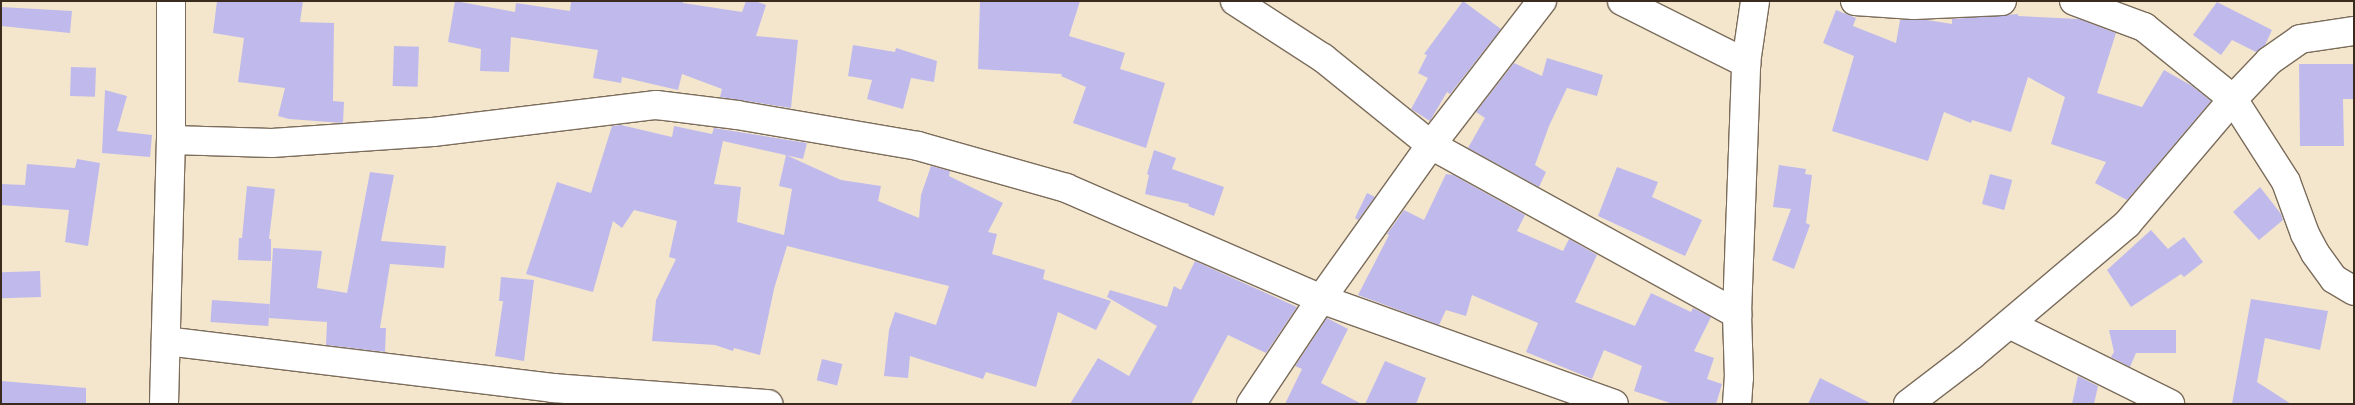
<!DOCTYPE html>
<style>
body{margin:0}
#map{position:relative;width:2355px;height:405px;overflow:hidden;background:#f3e6cd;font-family:Mali,sans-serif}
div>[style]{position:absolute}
.building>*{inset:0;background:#c0baec;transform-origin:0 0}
.roads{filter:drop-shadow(1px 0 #7b6c5b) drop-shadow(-1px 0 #7b6c5b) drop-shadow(0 1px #7b6c5b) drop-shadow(0 -1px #7b6c5b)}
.street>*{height:28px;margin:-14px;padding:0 14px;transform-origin:14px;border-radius:14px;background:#fff}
span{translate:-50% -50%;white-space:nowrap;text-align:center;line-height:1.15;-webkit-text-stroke:4px #fff;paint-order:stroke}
.frame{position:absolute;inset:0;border:2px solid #3b2a1e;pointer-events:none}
</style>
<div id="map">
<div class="building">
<div style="clip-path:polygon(217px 1px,303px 1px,300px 22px,334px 23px,333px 101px,344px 102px,343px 123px,289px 119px,278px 116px,285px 88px,238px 82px,244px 38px,213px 33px)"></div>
<div style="clip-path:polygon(455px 1px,515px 12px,516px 3px,570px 11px,571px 1px,683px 1px,683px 3px,742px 12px,746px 1px,755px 1px,766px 5px,756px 36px,798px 40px,791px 108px,720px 97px,722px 89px,682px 74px,678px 90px,622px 77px,621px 83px,593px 78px,598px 50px,511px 37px,509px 72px,480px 71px,481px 49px,448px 42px)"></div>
<div style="clip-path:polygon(980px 1px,1080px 1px,1069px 36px,1125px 53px,1120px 69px,1165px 83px,1146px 148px,1073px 123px,1086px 87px,1061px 76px,1062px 74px,978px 69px)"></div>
<div style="clip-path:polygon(1463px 1px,1501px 29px,1450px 94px,1447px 92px,1430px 121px,1411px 109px,1428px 78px,1418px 73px,1427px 55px,1424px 54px)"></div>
<div style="clip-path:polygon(2217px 2px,2272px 30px,2265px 45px,2256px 52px,2232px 40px,2221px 55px,2193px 35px)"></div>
<div style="clip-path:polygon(1px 7px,72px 11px,70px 33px,1px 26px)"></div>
<div style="clip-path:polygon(1836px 10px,1856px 18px,1853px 26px,1896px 43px,1900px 20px,1927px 20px,1952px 24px,1952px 19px,2018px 14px,2018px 16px,2079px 19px,2116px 33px,2097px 93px,2142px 107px,2164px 70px,2192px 86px,2211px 101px,2127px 200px,2095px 183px,2106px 162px,2051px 144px,2065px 97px,2028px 77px,2011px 132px,1972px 120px,1971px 123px,1944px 112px,1928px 161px,1832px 131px,1854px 56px,1823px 43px)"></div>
<div style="clip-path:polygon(853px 45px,895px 52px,896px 48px,937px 61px,934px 82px,911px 78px,903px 109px,867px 99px,872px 80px,848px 76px)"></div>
<div style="left:394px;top:46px;width:25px;height:40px;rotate:2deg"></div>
<div style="clip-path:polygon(1547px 58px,1603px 75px,1597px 96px,1567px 88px,1549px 126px,1535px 165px,1546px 172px,1539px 187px,1468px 148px,1485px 118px,1476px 112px,1514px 63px,1542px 76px)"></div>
<div style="clip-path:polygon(2299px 64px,2354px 64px,2354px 99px,2343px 99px,2344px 146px,2300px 146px)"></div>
<div style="left:71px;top:67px;width:25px;height:29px;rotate:2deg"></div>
<div style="clip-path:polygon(105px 90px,127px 96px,117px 131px,152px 135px,150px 157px,102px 153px)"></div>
<div style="clip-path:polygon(621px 125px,672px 137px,674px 126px,712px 134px,714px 128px,807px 143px,803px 159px,723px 141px,714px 184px,741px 187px,737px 222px,784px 235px,792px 189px,779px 186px,786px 155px,841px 180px,881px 186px,878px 201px,919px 218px,921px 195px,931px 166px,950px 171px,949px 176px,1003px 203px,988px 232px,997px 234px,992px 254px,1045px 270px,1043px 279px,1111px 301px,1096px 330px,1058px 312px,1036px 387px,986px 372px,983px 379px,910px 356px,908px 378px,884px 376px,889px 330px,895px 312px,936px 325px,949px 286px,787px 246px,774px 289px,760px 355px,734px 348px,733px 351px,715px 345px,652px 341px,656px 300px,676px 259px,669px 257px,677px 221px,634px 210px,622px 228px,613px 221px,593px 292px,526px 274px,557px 182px,591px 193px,612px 126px)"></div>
<div style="clip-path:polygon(1154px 150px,1176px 158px,1172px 169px,1224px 187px,1214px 216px,1188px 206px,1189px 204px,1145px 194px,1149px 175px,1147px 174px)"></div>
<div style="clip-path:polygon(77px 159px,100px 163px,88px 246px,65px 242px,69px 210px,1px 205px,1px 184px,25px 185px,27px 164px,75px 168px)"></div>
<div style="clip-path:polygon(1779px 165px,1806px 169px,1805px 174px,1812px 175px,1806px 223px,1810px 225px,1794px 269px,1772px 260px,1791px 209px,1773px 207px)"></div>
<div style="clip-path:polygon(1617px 167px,1658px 182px,1652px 197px,1702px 220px,1685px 256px,1598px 216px)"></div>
<div style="clip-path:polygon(370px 172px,394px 175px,381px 241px,446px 246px,444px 268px,390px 264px,380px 328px,386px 328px,385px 352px,326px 345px,327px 322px,269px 318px,273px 248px,322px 251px,317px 288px,347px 293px)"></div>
<div style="clip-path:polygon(1446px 174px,1453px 175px,1525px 215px,1517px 231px,1563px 251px,1569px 239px,1597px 255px,1575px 302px,1635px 326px,1651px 293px,1691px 312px,1693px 308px,1711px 317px,1694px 351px,1714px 358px,1707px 379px,1722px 384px,1716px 404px,1673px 404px,1634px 391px,1642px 366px,1604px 350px,1592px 379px,1526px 352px,1538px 323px,1472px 295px,1466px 316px,1446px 310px,1439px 325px,1358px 295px,1389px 235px,1387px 234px,1404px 210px,1424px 220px)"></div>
<div style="left:1990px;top:174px;width:23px;height:31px;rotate:15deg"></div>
<div style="clip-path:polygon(247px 186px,275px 189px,269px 239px,271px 239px,271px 261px,238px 260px,239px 238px,242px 238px)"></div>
<div style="clip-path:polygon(2260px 187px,2281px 214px,2283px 220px,2259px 240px,2233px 212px)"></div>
<div style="clip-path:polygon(1367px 193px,1375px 197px,1358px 220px,1355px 218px)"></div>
<div style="clip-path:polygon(2151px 230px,2168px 249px,2184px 237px,2203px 262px,2184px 277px,2181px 274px,2131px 307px,2107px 270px)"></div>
<div style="clip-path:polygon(1195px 261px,1297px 307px,1266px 353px,1228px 335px,1191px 404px,1070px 404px,1098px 358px,1129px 376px,1157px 326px,1107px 297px,1110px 290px,1167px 307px,1174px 286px,1181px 290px)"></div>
<div style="left:40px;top:271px;width:26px;height:39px;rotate:88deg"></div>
<div style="clip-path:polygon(501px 277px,534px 280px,524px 361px,495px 356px,503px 301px,499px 301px)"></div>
<div style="clip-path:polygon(2251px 299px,2328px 311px,2320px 350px,2265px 338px,2257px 382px,2291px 404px,2232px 404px)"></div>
<div style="left:212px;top:300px;width:58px;height:22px;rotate:4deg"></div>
<div style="clip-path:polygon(1327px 318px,1348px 329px,1321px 383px,1362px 404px,1285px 404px,1302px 369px,1295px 366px)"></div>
<div style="clip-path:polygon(2109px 330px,2176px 330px,2176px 353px,2136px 353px,2130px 367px,2111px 357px,2114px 352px)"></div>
<div style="left:822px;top:359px;width:21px;height:22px;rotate:14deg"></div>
<div style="clip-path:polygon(1385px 361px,1426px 378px,1416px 404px,1365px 404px)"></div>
<div style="clip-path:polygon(2078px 376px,2098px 386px,2094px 404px,2072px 404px)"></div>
<div style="clip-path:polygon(1820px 378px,1872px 404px,1808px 404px)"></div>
<div style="clip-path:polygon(1px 381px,86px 388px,86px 404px,1px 404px)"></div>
</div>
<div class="roads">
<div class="street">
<div style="left:1235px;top:1px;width:105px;rotate:32.9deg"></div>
<div style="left:1323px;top:58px;width:139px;rotate:38.9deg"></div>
<div style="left:1431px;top:145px;width:350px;rotate:28.9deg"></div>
<div style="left:1622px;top:1px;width:139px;rotate:26.6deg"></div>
<div style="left:1855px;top:1px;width:59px;rotate:3.9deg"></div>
<div style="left:1914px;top:5px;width:88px;rotate:-2.6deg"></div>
<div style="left:2074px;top:1px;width:75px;rotate:20.4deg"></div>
<div style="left:2144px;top:27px;width:114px;rotate:39deg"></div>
<div style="left:2233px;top:99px;width:98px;rotate:57.4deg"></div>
<div style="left:2286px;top:182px;width:55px;rotate:69.9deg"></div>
<div style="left:2305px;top:234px;width:21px;rotate:62deg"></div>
<div style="left:2315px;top:253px;width:32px;rotate:54deg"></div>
<div style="left:2334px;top:279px;width:23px;rotate:31deg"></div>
<div style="left:171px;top:140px;width:101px;rotate:1.7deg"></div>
<div style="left:272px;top:143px;width:161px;rotate:-3.9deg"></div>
<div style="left:433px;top:132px;width:225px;rotate:-6.9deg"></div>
<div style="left:656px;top:105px;width:82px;rotate:7deg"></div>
<div style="left:737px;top:115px;width:184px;rotate:9.7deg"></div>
<div style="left:918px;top:146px;width:154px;rotate:15.8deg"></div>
<div style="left:1066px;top:188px;width:278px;rotate:23.5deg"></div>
<div style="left:1321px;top:299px;width:311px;rotate:19.7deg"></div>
<div style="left:2009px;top:324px;width:180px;rotate:26.4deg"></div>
<div style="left:166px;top:341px;width:390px;rotate:6.9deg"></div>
<div style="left:553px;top:388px;width:216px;rotate:4.3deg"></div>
<div style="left:164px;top:404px;width:264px;rotate:-88.5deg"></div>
<div style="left:171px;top:140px;width:139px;rotate:-90deg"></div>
<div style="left:1251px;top:404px;width:126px;rotate:-56.3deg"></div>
<div style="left:1321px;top:299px;width:189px;rotate:-54.5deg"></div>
<div style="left:1431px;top:145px;width:182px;rotate:-52.4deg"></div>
<div style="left:1737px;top:404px;width:26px;rotate:-86deg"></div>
<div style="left:1739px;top:378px;width:64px;rotate:-91.8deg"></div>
<div style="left:1737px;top:314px;width:251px;rotate:-87.9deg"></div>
<div style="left:1746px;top:63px;width:63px;rotate:-81.7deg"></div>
<div style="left:1908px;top:404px;width:81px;rotate:-37.4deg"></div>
<div style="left:1972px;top:355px;width:203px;rotate:-40.2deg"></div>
<div style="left:2127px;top:224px;width:164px;rotate:-49.7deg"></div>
<div style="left:2233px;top:99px;width:52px;rotate:-46.5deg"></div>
<div style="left:2269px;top:61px;width:38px;rotate:-35deg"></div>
<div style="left:2300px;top:39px;width:55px;rotate:-8.4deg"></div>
</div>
</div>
<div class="frame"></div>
</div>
